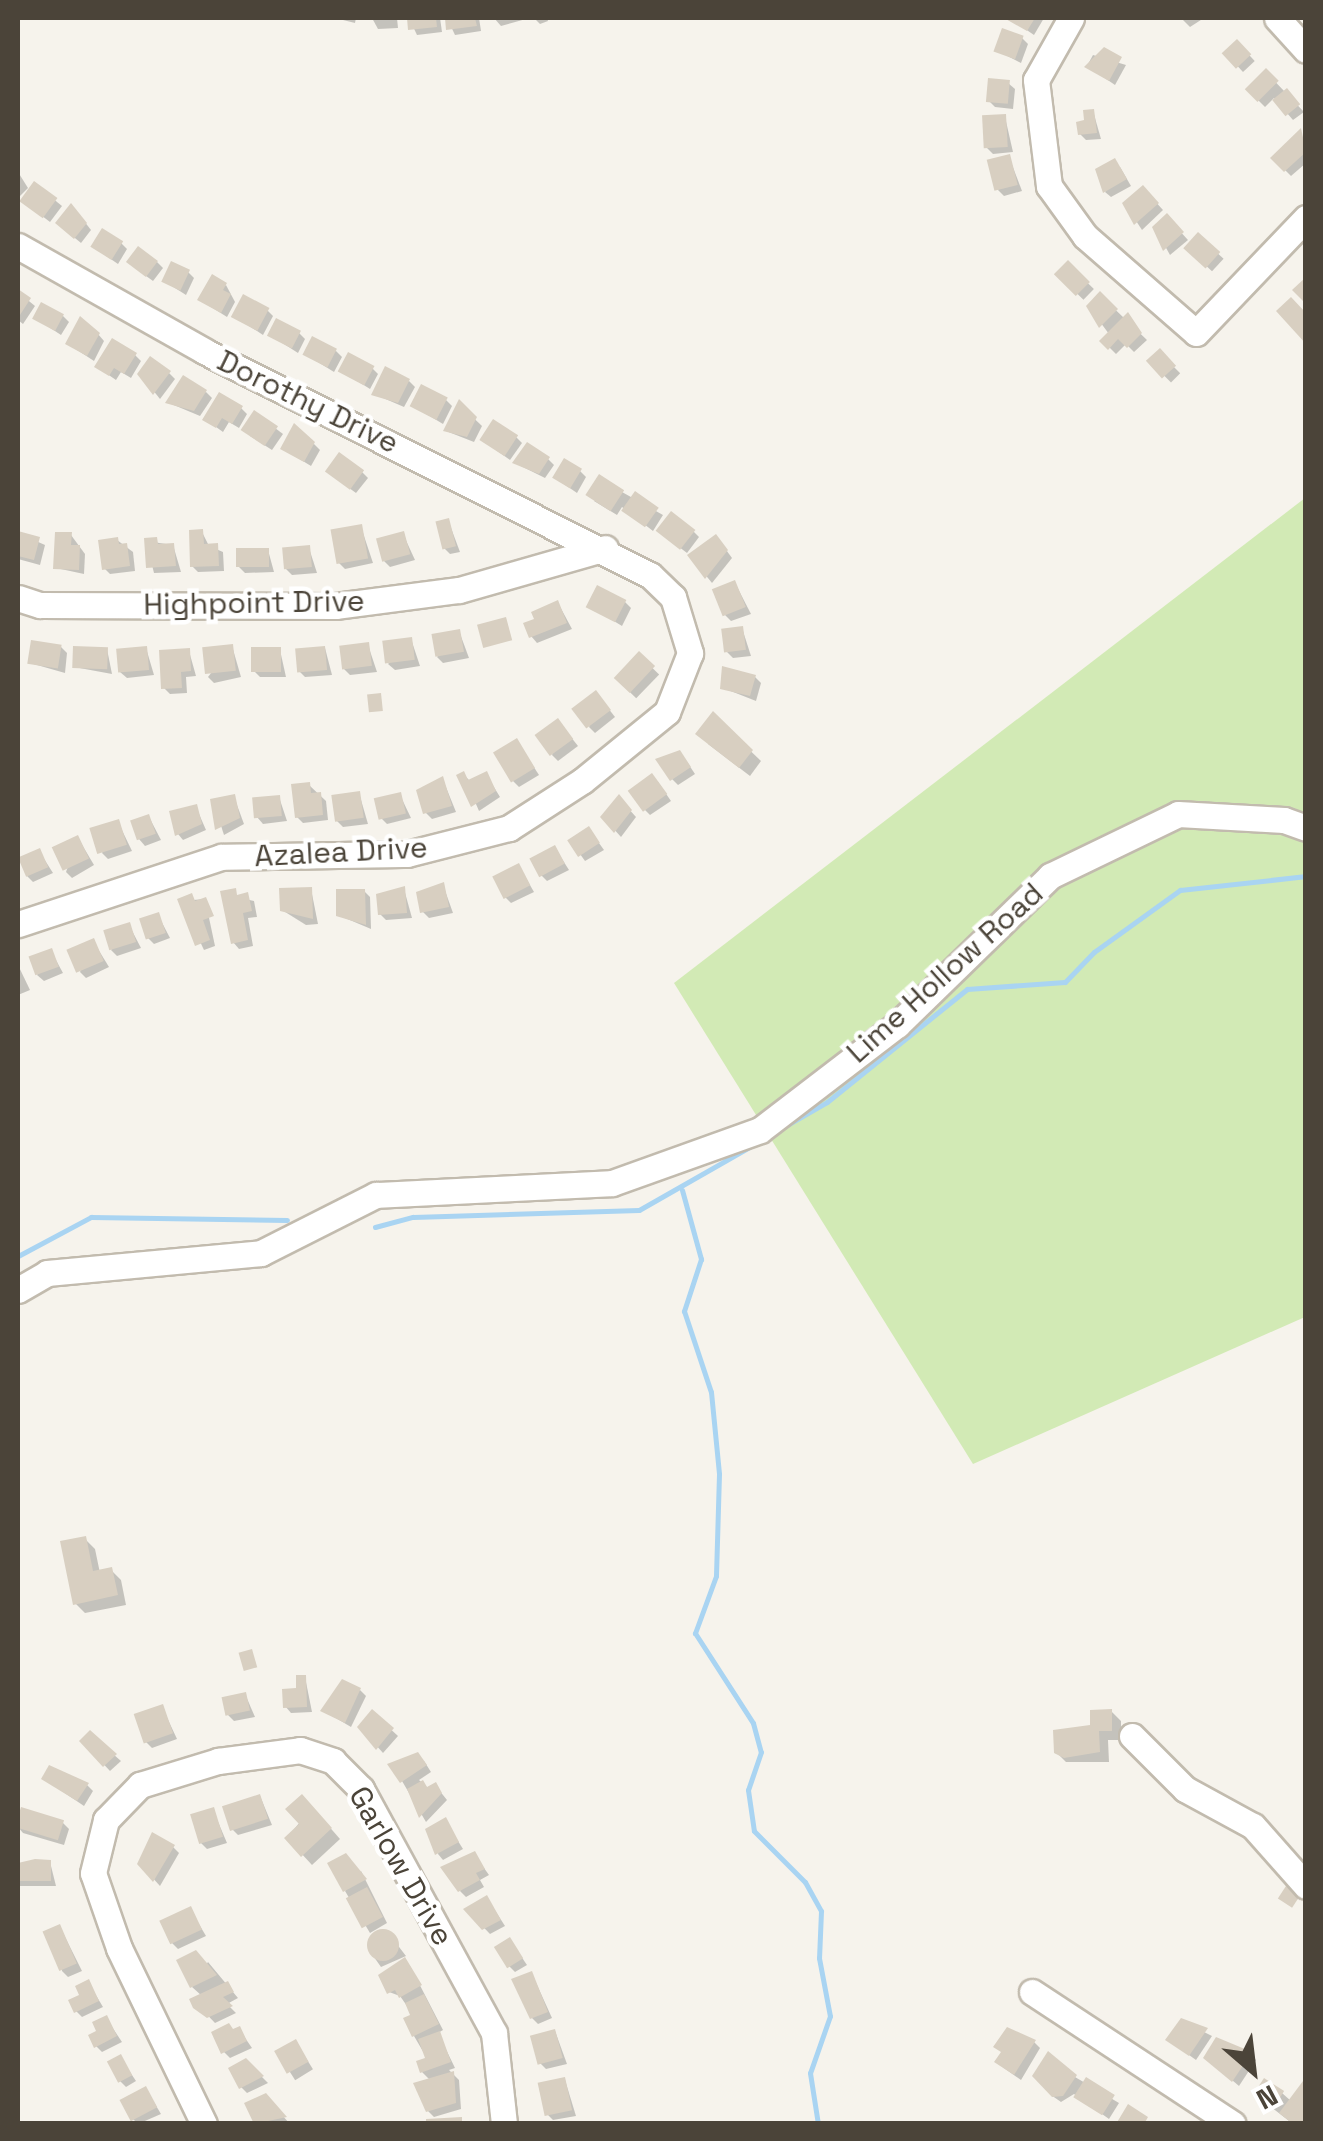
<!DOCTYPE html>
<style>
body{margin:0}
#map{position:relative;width:1323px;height:2141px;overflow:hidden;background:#f6f3ec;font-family:"Space Grotesk",sans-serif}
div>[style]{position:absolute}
.green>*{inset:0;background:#d2eab5}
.shadow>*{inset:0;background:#0003;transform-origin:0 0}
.stream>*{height:5px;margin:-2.5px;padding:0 2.5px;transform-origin:2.5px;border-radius:2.5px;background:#a9d4f2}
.building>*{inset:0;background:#d8cfc1;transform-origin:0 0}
.round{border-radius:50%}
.roads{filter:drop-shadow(2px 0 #c2bbae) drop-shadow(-2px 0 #c2bbae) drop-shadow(0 2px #c2bbae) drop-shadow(0 -2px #c2bbae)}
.minor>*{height:25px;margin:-12.5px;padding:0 12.5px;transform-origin:12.5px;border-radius:12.5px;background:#fff}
span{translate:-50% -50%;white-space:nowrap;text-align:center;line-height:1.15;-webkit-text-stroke:9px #fff;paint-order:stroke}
.street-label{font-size:30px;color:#4b4439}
.frame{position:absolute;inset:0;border:20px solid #4b4439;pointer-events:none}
.north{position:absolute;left:1203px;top:2021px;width:100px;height:100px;-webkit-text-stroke:8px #fff;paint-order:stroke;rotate:152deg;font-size:28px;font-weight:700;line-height:40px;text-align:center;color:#4b4439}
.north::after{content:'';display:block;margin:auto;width:35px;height:45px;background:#4b4439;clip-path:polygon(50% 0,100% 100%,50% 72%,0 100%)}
</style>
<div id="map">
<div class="green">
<div style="clip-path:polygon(1305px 498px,1305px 1317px,973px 1464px,674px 983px)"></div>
</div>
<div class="shadow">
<div style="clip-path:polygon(335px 18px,356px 18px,355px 23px)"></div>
<div style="clip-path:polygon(372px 18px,397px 18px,398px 28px,378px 29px)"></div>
<div style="clip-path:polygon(409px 18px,440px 18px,442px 32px,417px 35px)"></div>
<div style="clip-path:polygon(447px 18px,479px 18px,481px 31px,455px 35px)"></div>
<div style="clip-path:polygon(494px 18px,525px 18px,526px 19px,501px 26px)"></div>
<div style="clip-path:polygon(534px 18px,547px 18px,548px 21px,540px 24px)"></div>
<div style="clip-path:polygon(1009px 18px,1044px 18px,1034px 35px)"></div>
<div style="clip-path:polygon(1181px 18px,1204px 18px,1190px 27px)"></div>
<div style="clip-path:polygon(1022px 38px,1028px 44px,1021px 63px,996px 50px)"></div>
<div style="left:1237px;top:42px;width:26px;height:16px;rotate:47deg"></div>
<div style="clip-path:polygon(1093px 55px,1126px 65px,1115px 85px,1087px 66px)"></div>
<div style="clip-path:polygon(1266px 72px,1304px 112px,1293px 120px,1274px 98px,1265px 107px,1248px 90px)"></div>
<div style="clip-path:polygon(1008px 83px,1015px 89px,1013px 109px,995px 107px,989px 101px)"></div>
<div style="clip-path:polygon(1093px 111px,1101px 139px,1086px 140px,1080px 134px)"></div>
<div style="clip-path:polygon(1005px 117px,1013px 152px,993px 154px,987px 148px)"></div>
<div style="clip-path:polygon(1301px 132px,1306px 163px,1291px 176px,1273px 158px)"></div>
<div style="clip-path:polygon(1009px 157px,1022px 191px,1004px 196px,998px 190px)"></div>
<div style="clip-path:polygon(1120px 167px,1131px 186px,1111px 197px,1105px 192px)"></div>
<div style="clip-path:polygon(18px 172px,28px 188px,18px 198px)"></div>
<div style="clip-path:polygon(35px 184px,62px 206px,50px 222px,29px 206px)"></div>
<div style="clip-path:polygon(1143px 188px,1163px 210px,1142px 230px,1125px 204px)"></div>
<div style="clip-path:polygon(77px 212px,91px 230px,81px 243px,64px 229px)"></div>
<div style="clip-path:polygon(1167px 217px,1188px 240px,1170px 255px,1155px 228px)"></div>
<div style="left:1198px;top:235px;width:35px;height:17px;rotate:43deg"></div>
<div style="clip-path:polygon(121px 243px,127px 249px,118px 264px,99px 251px)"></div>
<div style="clip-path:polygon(157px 262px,163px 268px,153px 281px,135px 268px)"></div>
<div style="left:1068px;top:264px;width:36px;height:15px;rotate:44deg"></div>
<div style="clip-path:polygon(188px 272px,194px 278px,186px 295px,164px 281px)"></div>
<div style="clip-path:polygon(226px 285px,235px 302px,227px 317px,200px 300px)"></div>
<div style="clip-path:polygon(18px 292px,35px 306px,23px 324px,18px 320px)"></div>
<div style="clip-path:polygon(1100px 295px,1147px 340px,1134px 352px,1126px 344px,1116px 354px,1103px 341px,1109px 334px,1089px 307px)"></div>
<div style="clip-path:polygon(267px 310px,273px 316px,263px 335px,234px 316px)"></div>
<div style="clip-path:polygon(63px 316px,69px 322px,61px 335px,35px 318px)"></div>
<div style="clip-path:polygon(299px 333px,305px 339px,298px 353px,270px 335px)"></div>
<div style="clip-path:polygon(98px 334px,104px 341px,94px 361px,68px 344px)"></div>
<div style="clip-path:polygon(336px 351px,342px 357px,334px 372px,305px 354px)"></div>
<div style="left:1159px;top:352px;width:30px;height:13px;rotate:45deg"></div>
<div style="clip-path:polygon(135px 355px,141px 361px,131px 378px,121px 372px,116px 380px,97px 367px)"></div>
<div style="clip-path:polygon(372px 368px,378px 374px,370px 389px,340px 370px)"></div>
<div style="clip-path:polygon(169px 373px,175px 379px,160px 399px,140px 374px)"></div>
<div style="clip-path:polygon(409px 381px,415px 387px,404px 407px,374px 394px)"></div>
<div style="clip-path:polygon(206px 392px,212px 398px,200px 416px,169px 403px)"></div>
<div style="clip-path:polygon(446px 400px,452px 406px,443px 424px,413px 406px)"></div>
<div style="clip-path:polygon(459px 404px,482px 426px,474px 442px,446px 431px)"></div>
<div style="clip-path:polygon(241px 408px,247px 414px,239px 428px,229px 422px,223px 432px,205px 419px)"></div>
<div style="clip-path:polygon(255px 413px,283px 434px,272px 450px,250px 436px)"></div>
<div style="clip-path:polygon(516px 437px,522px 443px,510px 460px,489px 445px)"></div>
<div style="clip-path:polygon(314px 444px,320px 450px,311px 466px,283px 449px)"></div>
<div style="clip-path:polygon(548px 459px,554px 465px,545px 478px,515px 463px)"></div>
<div style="clip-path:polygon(580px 471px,586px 477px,577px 493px,555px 478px)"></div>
<div style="clip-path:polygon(362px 472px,368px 478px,356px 493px,334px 477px)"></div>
<div style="clip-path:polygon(622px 492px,663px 515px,653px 531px,622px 507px,617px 515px,594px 501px)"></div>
<div style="clip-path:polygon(448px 520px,460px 552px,450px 554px,444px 548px)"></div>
<div style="clip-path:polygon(361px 527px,373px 563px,345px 569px,339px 563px)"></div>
<div style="clip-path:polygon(693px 531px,699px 537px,687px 553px,666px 537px)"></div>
<div style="clip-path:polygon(202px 532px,209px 546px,223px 552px,224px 571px,198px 572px,192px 566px)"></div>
<div style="clip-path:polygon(18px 533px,45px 545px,40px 565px,18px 559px)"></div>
<div style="clip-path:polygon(403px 534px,415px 560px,390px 567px,384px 561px)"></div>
<div style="clip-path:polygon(71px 535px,85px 554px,84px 574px,56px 568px)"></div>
<div style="clip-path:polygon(117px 540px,133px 552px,135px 571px,110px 574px,104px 568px)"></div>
<div style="clip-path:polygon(146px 541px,173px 545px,181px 572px,154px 573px)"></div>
<div style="clip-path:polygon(721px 543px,732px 558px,712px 583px,690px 556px)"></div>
<div style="clip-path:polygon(309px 548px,317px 573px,292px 575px,286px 569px)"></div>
<div style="clip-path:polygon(268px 550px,274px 572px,245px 573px,239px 567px)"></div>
<div style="clip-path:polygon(735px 583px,751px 614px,731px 621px,725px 615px)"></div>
<div style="clip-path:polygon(625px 602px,631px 608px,622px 626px,589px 606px)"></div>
<div style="clip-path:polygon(558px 603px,572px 629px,537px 643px,531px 636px)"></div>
<div style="clip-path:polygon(742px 628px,751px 656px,733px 658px,727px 652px)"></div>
<div style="clip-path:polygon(459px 631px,469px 658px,443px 663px,437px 657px)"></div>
<div style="clip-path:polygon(411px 639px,420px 666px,395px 670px,388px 664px)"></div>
<div style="clip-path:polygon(368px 645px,377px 672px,350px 675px,344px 669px)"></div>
<div style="clip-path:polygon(232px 646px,241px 677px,214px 683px,208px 677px)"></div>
<div style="clip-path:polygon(61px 647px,67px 653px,65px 673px,30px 663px)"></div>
<div style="clip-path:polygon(146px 648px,154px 675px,127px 678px,120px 672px)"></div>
<div style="clip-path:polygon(325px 648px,332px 675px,305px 677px,299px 671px)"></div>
<div style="clip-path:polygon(107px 649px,112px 674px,74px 667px)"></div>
<div style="clip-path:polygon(280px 650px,286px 677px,260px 677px,254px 671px)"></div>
<div style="clip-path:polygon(189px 651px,196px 676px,186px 677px,187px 693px,170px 694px,164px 688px)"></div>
<div style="left:639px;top:655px;width:28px;height:33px;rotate:44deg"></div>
<div style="clip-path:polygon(755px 677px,761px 683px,756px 701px,723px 688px)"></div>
<div style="clip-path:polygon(601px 699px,615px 717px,595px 733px,589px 727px)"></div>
<div style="clip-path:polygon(713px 715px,761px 761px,750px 776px,708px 744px)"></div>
<div style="clip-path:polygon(563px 727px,578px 746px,558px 761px,552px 755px)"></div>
<div style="clip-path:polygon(517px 741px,539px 775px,519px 787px,513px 781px)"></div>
<div style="clip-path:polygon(685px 759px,695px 774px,678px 785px,672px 779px)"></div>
<div style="clip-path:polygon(463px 774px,471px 782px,486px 774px,500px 797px,479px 811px)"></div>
<div style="clip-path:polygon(443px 780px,456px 812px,432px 819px,426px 813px)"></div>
<div style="clip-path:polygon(658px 782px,671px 801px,650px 815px,644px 809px)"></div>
<div style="clip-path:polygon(309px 785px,326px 801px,328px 820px,303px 823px,297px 817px)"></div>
<div style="clip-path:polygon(359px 793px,368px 824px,343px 827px,337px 821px)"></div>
<div style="clip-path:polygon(400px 795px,411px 818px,387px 824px,381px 818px)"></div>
<div style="clip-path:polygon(234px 797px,244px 824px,224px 835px,213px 801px)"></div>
<div style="clip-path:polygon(279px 797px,287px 821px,263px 824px,257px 817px)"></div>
<div style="clip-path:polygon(619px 798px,636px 817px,621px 837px,603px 817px)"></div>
<div style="clip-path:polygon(196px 807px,206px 830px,183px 840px,178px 834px)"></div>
<div style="clip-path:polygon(149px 817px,161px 840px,145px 846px,139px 839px)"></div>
<div style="clip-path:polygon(118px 822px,132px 851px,108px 859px,102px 853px)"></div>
<div style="clip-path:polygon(589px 829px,604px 850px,585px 861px,570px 840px)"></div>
<div style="clip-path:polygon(78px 838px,94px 865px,72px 878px,66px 872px)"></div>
<div style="clip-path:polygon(555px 848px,569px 870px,547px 881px,541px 875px)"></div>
<div style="clip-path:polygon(39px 851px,53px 873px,33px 882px,27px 876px)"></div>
<div style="clip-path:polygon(519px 866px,534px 892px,511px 903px,505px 897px)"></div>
<div style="clip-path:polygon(443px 885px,453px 913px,429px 918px,423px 912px)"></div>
<div style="clip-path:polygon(311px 889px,318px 924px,306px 925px,282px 910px)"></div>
<div style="clip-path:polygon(404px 889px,412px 918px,386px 920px,380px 914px)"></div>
<div style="clip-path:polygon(364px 891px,370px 897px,371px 929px,338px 915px)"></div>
<div style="clip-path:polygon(223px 894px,254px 901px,257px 917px,248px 918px,253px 946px,239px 949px,233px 942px)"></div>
<div style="clip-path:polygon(205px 899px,215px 946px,204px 950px,181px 901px)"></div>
<div style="clip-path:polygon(158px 915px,170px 938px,154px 944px,148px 938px)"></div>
<div style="clip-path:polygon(129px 925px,141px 948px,117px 956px,111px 950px)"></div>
<div style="clip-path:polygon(93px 941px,109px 967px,86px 978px,80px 972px)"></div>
<div style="clip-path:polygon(51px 951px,63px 973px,44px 981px,37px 975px)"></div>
<div style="clip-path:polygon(18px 965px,30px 990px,18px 995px)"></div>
<div style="clip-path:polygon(85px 1539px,95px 1549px,100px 1573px,111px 1570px,121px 1580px,126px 1605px,85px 1613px,75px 1603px)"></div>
<div style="clip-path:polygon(305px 1677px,312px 1712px,291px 1713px,285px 1706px)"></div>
<div style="clip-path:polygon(360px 1690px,366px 1696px,351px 1727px,324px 1711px)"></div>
<div style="clip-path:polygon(245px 1694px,255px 1717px,234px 1721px,228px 1715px)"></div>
<div style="clip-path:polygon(162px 1707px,177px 1739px,152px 1748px,146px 1742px)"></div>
<div style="clip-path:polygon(1111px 1711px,1121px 1721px,1121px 1740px,1108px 1740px,1109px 1762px,1066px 1762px,1056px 1752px)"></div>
<div style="clip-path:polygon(372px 1712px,398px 1736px,383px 1753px,360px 1727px)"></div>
<div style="clip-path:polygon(90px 1734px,121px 1761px,110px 1771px,82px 1741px)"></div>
<div style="clip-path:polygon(424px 1761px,431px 1772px,419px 1780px,429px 1789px,435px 1785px,447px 1800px,426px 1822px,402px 1781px)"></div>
<div style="clip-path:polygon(44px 1779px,87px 1785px,93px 1791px,84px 1806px)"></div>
<div style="clip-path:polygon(260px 1796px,272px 1825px,238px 1835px,232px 1829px)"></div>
<div style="clip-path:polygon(312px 1807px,340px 1839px,312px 1865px,287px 1838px)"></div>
<div style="clip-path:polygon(23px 1810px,63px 1823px,69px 1829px,64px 1845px,23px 1833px,18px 1827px)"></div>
<div style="clip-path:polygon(213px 1810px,227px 1843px,207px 1849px,201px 1843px)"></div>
<div style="clip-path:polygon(445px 1820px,463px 1849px,443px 1860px,438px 1854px)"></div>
<div style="clip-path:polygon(173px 1847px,179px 1853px,160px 1886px,140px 1864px)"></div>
<div style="clip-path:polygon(474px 1854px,489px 1875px,480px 1880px,484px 1887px,466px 1897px,460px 1891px)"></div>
<div style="clip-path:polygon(50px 1862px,56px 1886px,18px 1886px,18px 1865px)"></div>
<div style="clip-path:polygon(361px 1871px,387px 1923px,370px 1933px,345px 1891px)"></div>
<div style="clip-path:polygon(487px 1898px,505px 1926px,490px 1934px,467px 1910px)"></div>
<div style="clip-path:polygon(190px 1909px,206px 1936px,178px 1949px,172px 1943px)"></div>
<div style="clip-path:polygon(60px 1927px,82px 1971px,68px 1977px,62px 1971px)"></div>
<div style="clip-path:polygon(386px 1930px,406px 1956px,381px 1967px,369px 1950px,375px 1947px,371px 1938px)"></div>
<div style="clip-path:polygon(510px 1940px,527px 1965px,515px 1972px,509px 1966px)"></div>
<div style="clip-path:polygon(208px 1962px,238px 1998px,227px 2004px,236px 2013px,215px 2023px,193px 2000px,202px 1996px,192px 1987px)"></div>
<div style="clip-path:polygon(410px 1966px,443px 2030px,438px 2033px,455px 2068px,449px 2070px,459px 2080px,461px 2109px,434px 2117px,428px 2111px,431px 2081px,422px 2072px,428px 2060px,414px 2036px,414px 2016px,400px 1996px,389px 1992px)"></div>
<div style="clip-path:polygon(532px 1974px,552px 2018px,538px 2024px,532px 2018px)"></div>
<div style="clip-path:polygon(88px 1982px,103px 2007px,82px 2017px,76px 2011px)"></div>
<div style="clip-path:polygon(106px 2018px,122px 2042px,102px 2052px,96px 2046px)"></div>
<div style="clip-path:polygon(1182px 2021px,1212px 2036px,1196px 2060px,1175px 2045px)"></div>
<div style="clip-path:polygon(239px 2029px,252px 2048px,230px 2058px,224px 2052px)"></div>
<div style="clip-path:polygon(555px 2031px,567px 2064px,546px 2069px,540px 2063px)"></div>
<div style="left:296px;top:2042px;width:32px;height:21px;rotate:58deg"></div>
<div style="clip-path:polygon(1034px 2042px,1040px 2048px,1021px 2080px,1004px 2068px)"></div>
<div style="clip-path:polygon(1250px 2054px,1256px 2060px,1239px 2086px,1212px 2063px)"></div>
<div style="clip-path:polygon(120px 2057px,136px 2081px,126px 2087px,120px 2081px)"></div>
<div style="clip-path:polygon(246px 2061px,268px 2083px,247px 2093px,241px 2087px)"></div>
<div style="clip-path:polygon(1075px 2077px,1119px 2103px,1109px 2119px,1074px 2094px,1061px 2102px,1051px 2095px)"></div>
<div style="clip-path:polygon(565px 2080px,576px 2116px,553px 2120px,547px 2114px)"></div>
<div style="clip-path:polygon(1306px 2084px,1306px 2124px,1293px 2124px,1262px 2100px,1282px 2093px,1291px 2101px)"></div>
<div style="clip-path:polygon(146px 2089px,161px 2114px,138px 2124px,133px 2119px)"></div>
<div style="clip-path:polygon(265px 2096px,290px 2124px,257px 2124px,248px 2104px)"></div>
</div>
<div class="stream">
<div style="left:780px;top:1129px;width:54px;rotate:-29.9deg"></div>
<div style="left:827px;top:1102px;width:180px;rotate:-38.9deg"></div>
<div style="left:967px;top:989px;width:98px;rotate:-4.1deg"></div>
<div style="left:1065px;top:982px;width:42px;rotate:-46deg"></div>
<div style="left:1094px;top:952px;width:106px;rotate:-35.8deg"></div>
<div style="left:1180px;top:890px;width:127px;rotate:-6.3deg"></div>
<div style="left:682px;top:1190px;width:72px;rotate:74.6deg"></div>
<div style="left:701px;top:1259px;width:55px;rotate:108.1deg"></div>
<div style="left:684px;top:1311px;width:85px;rotate:71.6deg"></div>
<div style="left:711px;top:1392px;width:82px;rotate:84.4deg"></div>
<div style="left:719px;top:1474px;width:102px;rotate:91.7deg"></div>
<div style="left:716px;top:1576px;width:61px;rotate:110.2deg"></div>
<div style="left:695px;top:1633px;width:107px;rotate:57.2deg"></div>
<div style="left:753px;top:1723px;width:30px;rotate:75deg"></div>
<div style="left:761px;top:1752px;width:40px;rotate:108.9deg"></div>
<div style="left:748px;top:1790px;width:41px;rotate:81.7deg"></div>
<div style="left:754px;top:1831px;width:72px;rotate:45deg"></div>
<div style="left:805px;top:1882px;width:33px;rotate:61deg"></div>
<div style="left:821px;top:1911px;width:47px;rotate:92.4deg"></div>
<div style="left:819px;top:1958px;width:59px;rotate:79.3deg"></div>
<div style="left:830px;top:2016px;width:60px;rotate:109.3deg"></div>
<div style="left:810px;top:2073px;width:52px;rotate:81.1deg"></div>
<div style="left:375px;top:1227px;width:39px;rotate:-15deg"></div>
<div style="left:413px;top:1217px;width:226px;rotate:-1.8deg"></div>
<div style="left:639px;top:1210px;width:131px;rotate:-29.7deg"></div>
<div style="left:18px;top:1256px;width:83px;rotate:-28.1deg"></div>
<div style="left:91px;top:1217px;width:196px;rotate:0.9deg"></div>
</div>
<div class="building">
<div style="clip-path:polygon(407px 18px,436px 18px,437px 27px,408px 30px)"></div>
<div style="clip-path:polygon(445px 18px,475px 18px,477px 26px,446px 30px)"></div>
<div style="clip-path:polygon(1004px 18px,1035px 18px,1027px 31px)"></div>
<div style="left:1002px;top:28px;width:23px;height:25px;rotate:20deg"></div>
<div style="left:1237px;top:39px;width:21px;height:21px;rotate:47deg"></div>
<div style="clip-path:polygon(1104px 47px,1122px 57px,1109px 81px,1084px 67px)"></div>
<div style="left:1266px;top:68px;width:18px;height:30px;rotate:45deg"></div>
<div style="left:988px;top:78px;width:22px;height:24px;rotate:5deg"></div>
<div style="left:1287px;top:88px;width:21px;height:19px;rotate:51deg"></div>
<div style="clip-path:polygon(1094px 109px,1097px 133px,1078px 135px,1076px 122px,1084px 120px,1083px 110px)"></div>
<div style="left:1006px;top:114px;width:33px;height:24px;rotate:87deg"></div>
<div style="clip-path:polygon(1301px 128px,1306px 152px,1284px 172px,1270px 158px)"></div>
<div style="left:1010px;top:154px;width:32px;height:24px;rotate:76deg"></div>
<div style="clip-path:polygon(1115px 158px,1127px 179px,1103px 193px,1095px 169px)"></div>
<div style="left:34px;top:181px;width:29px;height:25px;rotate:36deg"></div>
<div style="clip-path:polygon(1143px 185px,1159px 203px,1134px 225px,1122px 203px)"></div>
<div style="clip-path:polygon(71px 203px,87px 223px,74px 239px,55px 223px)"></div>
<div style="clip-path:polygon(1167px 213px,1184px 232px,1163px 251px,1152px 227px)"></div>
<div style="left:102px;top:228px;width:25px;height:22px;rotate:32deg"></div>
<div style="left:1198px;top:232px;width:30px;height:22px;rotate:42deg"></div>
<div style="left:138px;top:246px;width:25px;height:20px;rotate:37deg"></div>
<div style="left:1068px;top:260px;width:31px;height:20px;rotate:45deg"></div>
<div style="left:171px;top:261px;width:21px;height:23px;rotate:25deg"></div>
<div style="clip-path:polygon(212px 274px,227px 283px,223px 290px,231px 294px,221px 313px,197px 300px)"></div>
<div style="clip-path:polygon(1306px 277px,1306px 304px,1292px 290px)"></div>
<div style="clip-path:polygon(18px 289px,31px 298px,18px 318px)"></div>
<div style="clip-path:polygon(1100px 291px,1118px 309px,1099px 328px,1086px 306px)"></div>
<div style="left:243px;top:294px;width:30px;height:26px;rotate:28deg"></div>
<div style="clip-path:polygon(1291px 297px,1306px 313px,1306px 344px,1276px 311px)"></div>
<div style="left:41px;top:302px;width:26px;height:19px;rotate:28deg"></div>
<div style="clip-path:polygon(1128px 312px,1142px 333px,1127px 348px,1118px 339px,1108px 350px,1099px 341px)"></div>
<div style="clip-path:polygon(80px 316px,100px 333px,87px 356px,65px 344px)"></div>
<div style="left:276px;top:318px;width:28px;height:20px;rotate:27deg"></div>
<div style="left:312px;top:336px;width:28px;height:21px;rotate:27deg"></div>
<div style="clip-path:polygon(112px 338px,137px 353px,124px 374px,114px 368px,109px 376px,94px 367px)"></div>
<div style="left:1160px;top:348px;width:24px;height:19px;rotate:48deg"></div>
<div style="left:348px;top:352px;width:30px;height:22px;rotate:28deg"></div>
<div style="clip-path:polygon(150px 356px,171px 371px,153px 395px,137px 374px)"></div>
<div style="clip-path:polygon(385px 366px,410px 379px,398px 403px,371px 395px)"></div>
<div style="clip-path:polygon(183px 375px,207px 390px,194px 411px,165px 403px)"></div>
<div style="left:421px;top:384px;width:30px;height:25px;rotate:27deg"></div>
<div style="clip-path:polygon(219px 392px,243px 406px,232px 424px,222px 418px,216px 428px,202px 420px)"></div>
<div style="clip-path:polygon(459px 399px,477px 417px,467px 437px,443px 431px)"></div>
<div style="left:254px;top:410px;width:29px;height:24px;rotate:34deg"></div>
<div style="left:493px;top:419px;width:30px;height:25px;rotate:33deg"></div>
<div style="clip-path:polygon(294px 423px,315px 442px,304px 462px,280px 449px)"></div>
<div style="clip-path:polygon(527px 442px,550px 457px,539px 474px,512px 463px)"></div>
<div style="left:339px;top:452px;width:31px;height:24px;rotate:36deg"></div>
<div style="left:564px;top:458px;width:21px;height:23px;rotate:31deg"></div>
<div style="left:599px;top:474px;width:30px;height:25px;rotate:33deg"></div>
<div style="left:635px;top:491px;width:29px;height:24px;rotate:35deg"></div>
<div style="left:671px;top:511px;width:31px;height:25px;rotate:38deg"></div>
<div style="left:449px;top:518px;width:29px;height:14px;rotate:76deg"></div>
<div style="left:362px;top:524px;width:35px;height:32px;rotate:80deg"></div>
<div style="clip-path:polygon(203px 529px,204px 544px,218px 543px,219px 566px,190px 567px,189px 530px)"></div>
<div style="clip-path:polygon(18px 531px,40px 537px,34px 560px,18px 556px)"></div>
<div style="left:404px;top:531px;width:24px;height:29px;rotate:75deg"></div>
<div style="clip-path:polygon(55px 532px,72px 532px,71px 545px,80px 545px,79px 570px,53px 569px)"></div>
<div style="clip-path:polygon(716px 534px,728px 550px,705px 579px,687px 555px)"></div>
<div style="clip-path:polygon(118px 537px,119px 544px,127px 543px,130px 566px,102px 570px,98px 540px)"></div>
<div style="clip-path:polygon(157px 537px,158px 544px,174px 543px,176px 566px,146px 568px,144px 538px)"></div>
<div style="left:310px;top:545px;width:22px;height:28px;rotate:85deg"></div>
<div style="left:269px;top:548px;width:19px;height:33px;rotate:90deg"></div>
<div style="left:735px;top:580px;width:29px;height:25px;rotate:68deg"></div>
<div style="left:597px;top:585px;width:33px;height:25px;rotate:27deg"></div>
<div style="clip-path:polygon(558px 600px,567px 623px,529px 638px,523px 623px,534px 619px,531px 612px)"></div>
<div style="left:506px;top:617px;width:24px;height:30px;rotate:75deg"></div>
<div style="left:743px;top:626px;width:24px;height:22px;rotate:83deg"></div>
<div style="left:460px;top:629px;width:23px;height:29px;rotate:80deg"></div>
<div style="left:412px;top:637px;width:23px;height:30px;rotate:83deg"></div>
<div style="left:31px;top:640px;width:31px;height:24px;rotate:9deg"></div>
<div style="left:369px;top:642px;width:24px;height:30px;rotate:83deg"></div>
<div style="left:233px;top:644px;width:27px;height:31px;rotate:84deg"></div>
<div style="left:73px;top:646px;width:35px;height:22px;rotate:2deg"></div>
<div style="left:147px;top:646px;width:24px;height:31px;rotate:85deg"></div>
<div style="left:325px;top:646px;width:24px;height:30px;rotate:85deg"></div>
<div style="left:281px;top:647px;width:25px;height:30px;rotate:90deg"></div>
<div style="clip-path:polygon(190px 648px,191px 671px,181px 672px,182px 688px,161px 689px,159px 650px)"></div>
<div style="left:639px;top:651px;width:22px;height:37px;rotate:43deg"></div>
<div style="clip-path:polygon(722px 666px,756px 675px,750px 696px,720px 689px)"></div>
<div style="left:596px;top:690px;width:25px;height:31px;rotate:53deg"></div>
<div style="left:381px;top:693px;width:18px;height:14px;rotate:84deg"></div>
<div style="clip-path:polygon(713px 711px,753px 750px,739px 768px,695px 734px)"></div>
<div style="left:558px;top:718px;width:26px;height:29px;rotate:54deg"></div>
<div style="left:517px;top:738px;width:35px;height:28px;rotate:59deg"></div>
<div style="clip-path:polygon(680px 750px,691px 767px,670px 781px,655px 759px)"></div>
<div style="clip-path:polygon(464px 771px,468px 780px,487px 771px,496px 791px,471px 807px,456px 775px)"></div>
<div style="left:652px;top:773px;width:26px;height:30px;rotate:54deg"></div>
<div style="clip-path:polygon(443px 776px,452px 806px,423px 814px,416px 790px)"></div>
<div style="clip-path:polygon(310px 782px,311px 793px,321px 792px,323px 815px,295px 818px,291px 784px)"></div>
<div style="left:360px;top:791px;width:27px;height:29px;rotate:82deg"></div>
<div style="left:401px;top:792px;width:22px;height:28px;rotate:77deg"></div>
<div style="clip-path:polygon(235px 794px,240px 818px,215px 830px,210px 799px)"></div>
<div style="clip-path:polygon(619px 794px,632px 810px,614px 833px,600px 817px)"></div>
<div style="left:280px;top:795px;width:21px;height:28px;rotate:85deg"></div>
<div style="clip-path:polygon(197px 804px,202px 824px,175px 836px,169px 811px)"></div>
<div style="left:149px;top:814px;width:21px;height:20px;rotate:71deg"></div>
<div style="left:119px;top:819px;width:27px;height:31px;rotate:73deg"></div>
<div style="left:589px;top:826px;width:20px;height:26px;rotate:57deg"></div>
<div style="left:78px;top:835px;width:26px;height:29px;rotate:65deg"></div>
<div style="left:555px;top:845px;width:21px;height:29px;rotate:62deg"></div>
<div style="left:40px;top:848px;width:21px;height:24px;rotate:67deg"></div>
<div style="left:519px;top:863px;width:25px;height:30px;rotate:63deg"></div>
<div style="clip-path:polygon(444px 882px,449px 907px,420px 913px,416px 892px)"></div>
<div style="clip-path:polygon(405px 886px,407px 913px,378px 915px,376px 894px)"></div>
<div style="clip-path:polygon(312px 887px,313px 919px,280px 911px,279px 888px)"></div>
<div style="clip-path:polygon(236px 888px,237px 895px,248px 892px,252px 911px,243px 913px,248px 940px,231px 944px,220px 891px)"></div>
<div style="clip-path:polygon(336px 889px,365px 889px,366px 925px,336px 916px)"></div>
<div style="clip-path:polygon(192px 893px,195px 901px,206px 897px,214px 916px,203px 920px,210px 940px,195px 946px,177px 899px)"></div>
<div style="left:159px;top:912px;width:22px;height:21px;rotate:72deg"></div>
<div style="left:130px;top:922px;width:21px;height:28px;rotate:73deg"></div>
<div style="left:94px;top:938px;width:25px;height:30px;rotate:67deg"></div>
<div style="left:52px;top:948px;width:20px;height:25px;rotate:70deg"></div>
<div style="clip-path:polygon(86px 1536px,93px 1571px,112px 1567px,118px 1595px,73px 1605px,60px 1541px)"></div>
<div style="left:252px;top:1649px;width:19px;height:14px;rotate:74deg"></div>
<div style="clip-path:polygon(296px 1675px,306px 1675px,307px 1707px,283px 1708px,282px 1689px,296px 1688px)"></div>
<div style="clip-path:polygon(342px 1679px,361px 1688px,345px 1723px,320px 1711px)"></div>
<div style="left:246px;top:1692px;width:19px;height:25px;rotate:78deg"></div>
<div style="left:163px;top:1704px;width:31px;height:31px;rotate:71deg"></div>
<div style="clip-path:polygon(372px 1709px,394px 1728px,376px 1750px,357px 1727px)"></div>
<div style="clip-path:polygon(1112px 1709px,1112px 1731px,1099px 1731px,1100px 1752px,1064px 1758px,1054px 1753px,1053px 1730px,1090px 1725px,1090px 1710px)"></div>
<div style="clip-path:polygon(90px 1730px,117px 1754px,103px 1767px,79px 1741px)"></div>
<div style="clip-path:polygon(418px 1752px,427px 1765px,400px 1783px,387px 1764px)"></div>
<div style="clip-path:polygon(49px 1765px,89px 1783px,77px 1801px,41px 1779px)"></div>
<div style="clip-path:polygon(423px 1780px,427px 1787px,436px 1782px,442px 1793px,419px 1818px,407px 1789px)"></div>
<div style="left:260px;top:1794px;width:26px;height:40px;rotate:72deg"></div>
<div style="clip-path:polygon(302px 1794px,332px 1828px,301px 1857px,284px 1838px,299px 1824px,285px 1809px)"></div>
<div style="left:21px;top:1807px;width:45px;height:21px;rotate:17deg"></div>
<div style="left:214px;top:1807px;width:31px;height:25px;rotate:73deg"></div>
<div style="clip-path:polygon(446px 1817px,459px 1842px,435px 1855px,425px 1829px)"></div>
<div style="clip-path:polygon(152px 1832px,175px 1845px,153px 1882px,137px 1864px)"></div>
<div style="clip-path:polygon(475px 1851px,485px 1869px,476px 1873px,480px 1880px,458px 1892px,440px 1867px)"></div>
<div style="clip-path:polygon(346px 1853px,367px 1879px,343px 1892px,327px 1863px)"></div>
<div style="clip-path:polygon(35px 1859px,51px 1860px,51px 1881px,18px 1881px,18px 1863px)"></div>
<div style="left:1286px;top:1886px;width:17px;height:15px;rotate:33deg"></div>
<div style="left:367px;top:1887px;width:34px;height:24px;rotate:62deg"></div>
<div style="clip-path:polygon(487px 1895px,501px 1920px,482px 1930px,463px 1909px)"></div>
<div style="left:191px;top:1906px;width:26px;height:35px;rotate:65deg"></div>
<div style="left:60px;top:1924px;width:43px;height:19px;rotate:67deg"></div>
<div class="round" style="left:367px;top:1929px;width:32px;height:32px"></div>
<div style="left:510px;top:1937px;width:25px;height:19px;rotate:58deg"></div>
<div style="clip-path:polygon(196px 1950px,217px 1975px,190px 1988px,176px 1960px)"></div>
<div style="clip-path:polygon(405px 1957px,422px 1985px,399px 1998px,395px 1990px,387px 1994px,378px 1975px)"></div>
<div style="clip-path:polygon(532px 1971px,548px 2012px,530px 2019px,511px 1979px)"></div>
<div style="clip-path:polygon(89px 1979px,99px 2001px,74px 2013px,68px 2000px,79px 1995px,75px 1986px)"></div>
<div style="clip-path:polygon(228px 1981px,234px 1992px,223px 1997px,233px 2006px,207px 2018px,193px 2008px,189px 1999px)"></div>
<div style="clip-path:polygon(424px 1994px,439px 2024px,412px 2037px,403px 2018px,410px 2015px,405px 2003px)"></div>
<div style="clip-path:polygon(107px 2015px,117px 2036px,94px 2048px,88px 2035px,96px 2031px,92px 2022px)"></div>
<div style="clip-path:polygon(1181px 2018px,1208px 2028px,1189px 2056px,1165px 2040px)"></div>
<div style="clip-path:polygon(229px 2023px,233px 2029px,240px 2026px,247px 2041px,221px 2054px,211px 2032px)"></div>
<div style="clip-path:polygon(1007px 2027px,1036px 2040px,1014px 2075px,994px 2062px,1001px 2052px,993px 2047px)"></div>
<div style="left:555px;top:2029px;width:30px;height:26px;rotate:75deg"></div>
<div style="clip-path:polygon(440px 2031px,451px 2062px,420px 2073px,416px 2061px,425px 2058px,418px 2039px)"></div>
<div style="clip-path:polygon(1216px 2037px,1252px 2052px,1232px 2082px,1203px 2058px)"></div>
<div style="left:296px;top:2039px;width:26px;height:25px;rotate:61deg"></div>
<div style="clip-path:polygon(1048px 2051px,1077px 2075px,1063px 2096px,1052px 2097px,1032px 2076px)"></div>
<div style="left:121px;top:2054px;width:24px;height:16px;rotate:62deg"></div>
<div style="clip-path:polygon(246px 2058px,264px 2076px,239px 2089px,228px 2068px)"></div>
<div style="clip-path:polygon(454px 2071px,456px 2103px,426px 2112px,413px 2083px)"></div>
<div style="left:565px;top:2077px;width:34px;height:28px;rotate:78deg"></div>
<div style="left:1086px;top:2077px;width:34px;height:24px;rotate:32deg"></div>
<div style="clip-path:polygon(1306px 2077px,1306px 2121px,1293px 2124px,1279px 2113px)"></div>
<div style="left:1264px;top:2078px;width:24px;height:19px;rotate:33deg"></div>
<div style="left:146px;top:2086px;width:24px;height:30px;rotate:62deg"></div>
<div style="clip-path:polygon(266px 2093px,287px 2117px,254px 2124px,244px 2103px)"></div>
<div style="clip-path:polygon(1128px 2104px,1148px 2117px,1144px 2124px,1116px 2124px)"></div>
<div style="clip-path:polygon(462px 2117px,462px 2124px,426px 2124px,426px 2119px)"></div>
</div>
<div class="roads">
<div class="minor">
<div style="left:1071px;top:18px;width:71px;rotate:119.4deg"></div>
<div style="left:1036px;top:80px;width:107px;rotate:83deg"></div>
<div style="left:1049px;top:186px;width:62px;rotate:54.2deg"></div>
<div style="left:1085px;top:236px;width:147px;rotate:41.1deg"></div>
<div style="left:1196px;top:333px;width:159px;rotate:-46.3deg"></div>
<div style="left:1277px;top:18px;width:43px;rotate:47.8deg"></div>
<div style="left:18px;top:246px;width:214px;rotate:29.4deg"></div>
<div style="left:204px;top:351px;width:499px;rotate:26.7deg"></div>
<div style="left:650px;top:575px;width:32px;rotate:44deg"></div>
<div style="left:673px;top:597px;width:59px;rotate:73.1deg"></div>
<div style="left:690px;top:653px;width:63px;rotate:111.3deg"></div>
<div style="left:667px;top:712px;width:109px;rotate:140.9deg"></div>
<div style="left:582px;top:781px;width:87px;rotate:147.2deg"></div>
<div style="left:509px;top:828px;width:105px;rotate:165.7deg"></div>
<div style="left:407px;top:854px;width:186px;rotate:179.1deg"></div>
<div style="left:221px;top:857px;width:214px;rotate:161.7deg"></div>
<div style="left:18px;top:598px;width:23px;rotate:18deg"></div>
<div style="left:40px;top:605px;width:295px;rotate:0.2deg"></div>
<div style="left:335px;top:606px;width:125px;rotate:-7.4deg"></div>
<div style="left:459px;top:590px;width:152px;rotate:-16deg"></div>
<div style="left:18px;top:1290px;width:34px;rotate:-30deg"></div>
<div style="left:47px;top:1273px;width:215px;rotate:-5.3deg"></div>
<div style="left:261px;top:1253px;width:129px;rotate:-26.8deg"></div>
<div style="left:376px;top:1195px;width:236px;rotate:-2.9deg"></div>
<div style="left:612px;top:1183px;width:157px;rotate:-19.7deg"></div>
<div style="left:760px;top:1130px;width:173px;rotate:-37.5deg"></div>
<div style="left:897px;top:1025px;width:214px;rotate:-44.2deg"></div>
<div style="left:1050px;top:876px;width:142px;rotate:-25.8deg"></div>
<div style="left:1178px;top:814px;width:106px;rotate:3.2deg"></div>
<div style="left:1284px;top:820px;width:23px;rotate:20deg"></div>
<div style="left:1132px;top:1736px;width:75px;rotate:45deg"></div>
<div style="left:1185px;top:1789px;width:77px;rotate:28.6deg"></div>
<div style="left:1253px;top:1826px;width:80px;rotate:48.5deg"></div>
<div style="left:1032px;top:1992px;width:240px;rotate:33.3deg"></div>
<div style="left:204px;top:2124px;width:195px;rotate:-115.8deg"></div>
<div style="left:119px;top:1948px;width:79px;rotate:-109.1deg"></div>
<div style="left:93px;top:1873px;width:55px;rotate:-76.2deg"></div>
<div style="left:106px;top:1820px;width:49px;rotate:-45.8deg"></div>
<div style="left:140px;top:1785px;width:82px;rotate:-17.1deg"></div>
<div style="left:218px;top:1761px;width:83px;rotate:-7.6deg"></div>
<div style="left:300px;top:1750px;width:35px;rotate:18deg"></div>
<div style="left:333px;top:1761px;width:40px;rotate:45deg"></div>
<div style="left:361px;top:1789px;width:278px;rotate:61.4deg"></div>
<div style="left:494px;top:2033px;width:92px;rotate:83.7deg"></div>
</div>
</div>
<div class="street-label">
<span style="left:308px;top:402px;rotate:26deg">Dorothy Drive</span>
<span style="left:254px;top:603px;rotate:-1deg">Highpoint Drive</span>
<span style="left:341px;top:852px;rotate:-3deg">Azalea Drive</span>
<span style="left:945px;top:973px;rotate:-42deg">Lime Hollow Road</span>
<span style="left:401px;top:1866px;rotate:60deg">Garlow Drive</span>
</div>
<div class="frame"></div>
<div class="north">N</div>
</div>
